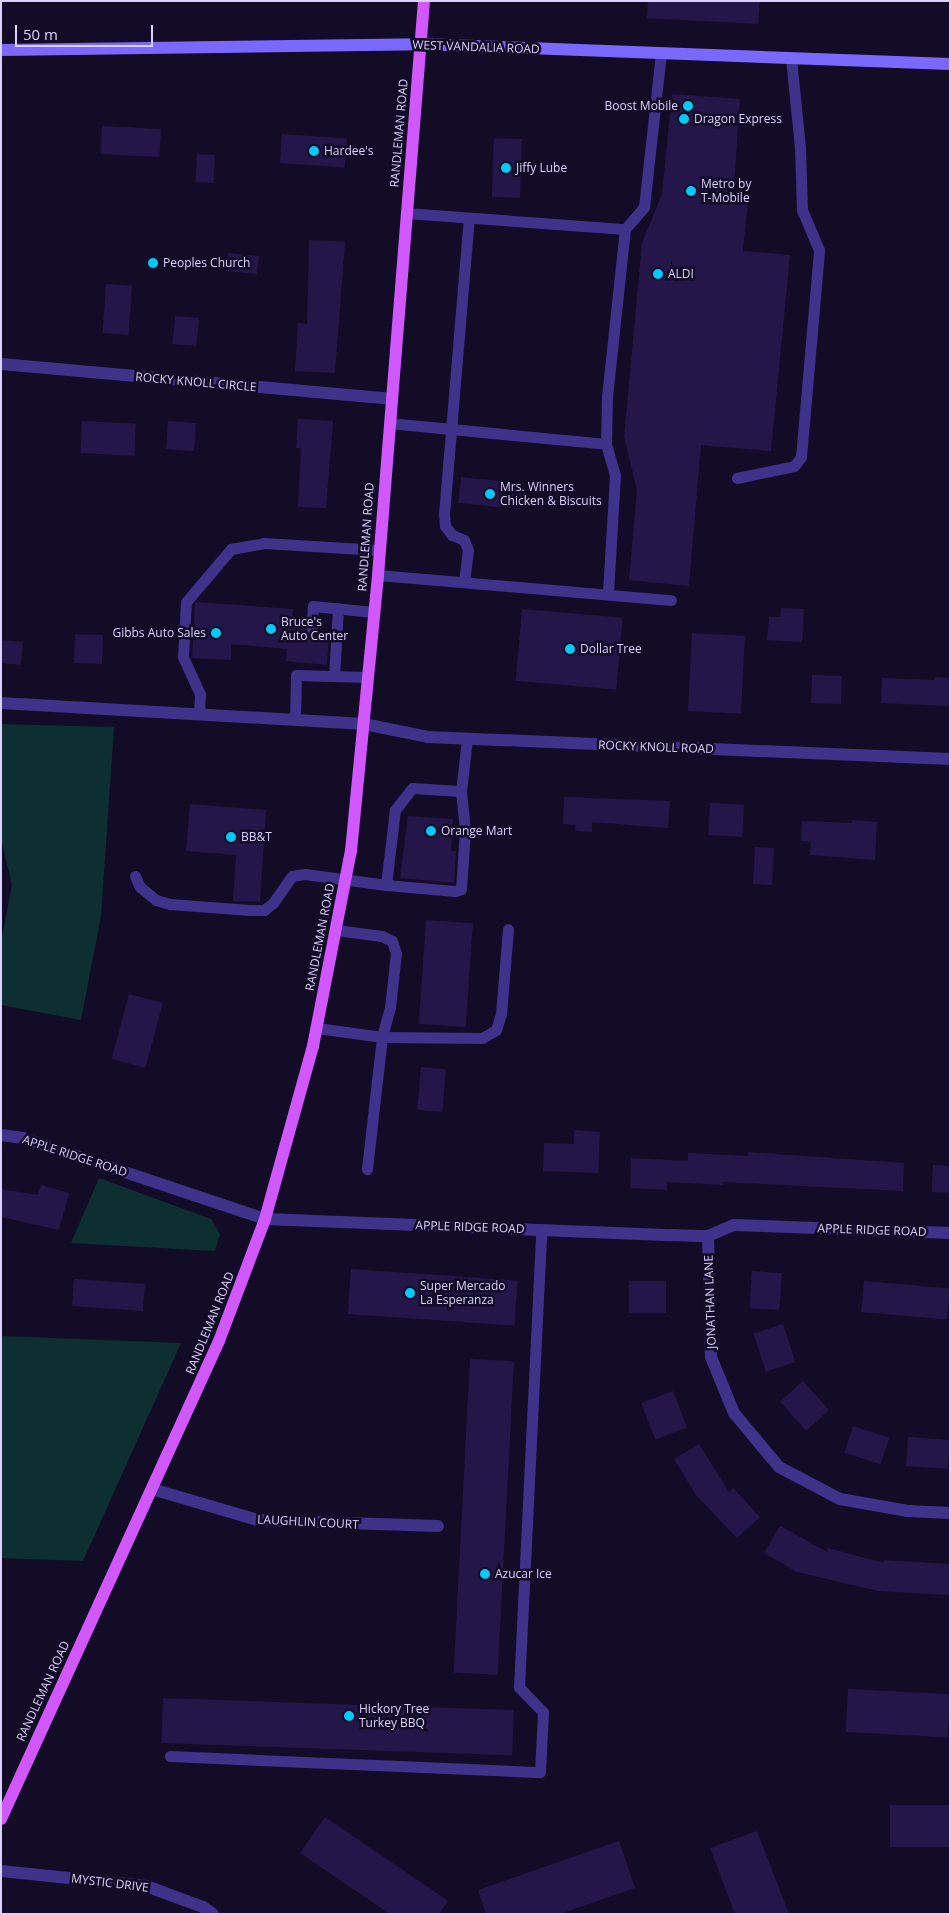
<!DOCTYPE html>
<style>
body{margin:0}
#map{position:relative;width:951px;height:1915px;overflow:hidden;background:#130c26;font-family:"Open Sans",sans-serif}
div>[style]{position:absolute}
.green>*{inset:0;background:#0e2f31}
.building>*{inset:0;background:#251649;transform-origin:0 0}
.service>*{height:11px;margin:-5.5px;padding:0 5.5px;transform-origin:5.5px;border-radius:5.5px;background:#3e328a}
.minor>*{height:12px;margin:-6px;padding:0 6px;transform-origin:6px;border-radius:6px;background:#3e328a}
.secondary>*{height:12px;margin:-6px;padding:0 6px;transform-origin:6px;border-radius:6px;background:#7b68ff}
.primary>*{height:12px;margin:-6px;padding:0 6px;transform-origin:6px;border-radius:6px;background:#d158ff}
.dots>*{width:14px;height:14px;translate:-50% -50%;box-sizing:border-box;border:2px solid #130c26;border-radius:50%}
span{translate:-50% -50%;white-space:nowrap;text-align:center;line-height:1.15;-webkit-text-stroke:5px #130c26;paint-order:stroke}
.street-label{font-size:12px;color:#dbd1ff}
.poi-label{font-size:12px;color:#dbd1ff}
.right{translate:-100% -50%;text-align:right}
.left{translate:0 -50%;text-align:left}
.frame{position:absolute;inset:0;border:2px solid #dbd1ff;pointer-events:none}
.scale{position:absolute;left:15px;top:25px;width:138px;height:22px;box-sizing:border-box;border:2px solid #dbd1ff;border-top:0;padding-left:6px;font-size:15px;line-height:18px;white-space:nowrap;color:#dbd1ff;-webkit-text-stroke:4px #130c26;paint-order:stroke}
</style>
<div id="map">
<div class="green">
<div style="clip-path:polygon(1px 724px,114px 727px,101px 916px,81px 1020px,1px 1005px,1px 942px,12px 885px,1px 839px)"></div>
<div style="clip-path:polygon(99px 1178px,211px 1219px,220px 1234px,215px 1251px,71px 1243px)"></div>
<div style="clip-path:polygon(1px 1336px,181px 1343px,83px 1561px,1px 1558px)"></div>
</div>
<div class="building">
<div style="clip-path:polygon(648px 1px,760px 1px,758px 24px,647px 18px)"></div>
<div style="clip-path:polygon(672px 94px,740px 99px,733px 200px,748px 201px,743px 251px,790px 255px,771px 451px,701px 445px,689px 586px,629px 580px,637px 490px,624px 437px,642px 243px,662px 194px)"></div>
<div style="left:102px;top:126px;width:59px;height:28px;rotate:3deg"></div>
<div style="left:282px;top:134px;width:65px;height:29px;rotate:4deg"></div>
<div style="left:494px;top:138px;width:28px;height:59px;rotate:2deg"></div>
<div style="left:197px;top:154px;width:18px;height:28px;rotate:3deg"></div>
<div style="clip-path:polygon(309px 240px,345px 242px,335px 373px,295px 371px,298px 323px,307px 324px)"></div>
<div style="left:228px;top:253px;width:31px;height:18px;rotate:6deg"></div>
<div style="left:106px;top:284px;width:26px;height:49px;rotate:4deg"></div>
<div style="left:175px;top:316px;width:24px;height:28px;rotate:5deg"></div>
<div style="clip-path:polygon(298px 419px,333px 421px,326px 508px,298px 507px,301px 448px,296px 448px)"></div>
<div style="left:82px;top:421px;width:54px;height:32px;rotate:3deg"></div>
<div style="left:168px;top:421px;width:28px;height:28px;rotate:4deg"></div>
<div style="left:461px;top:477px;width:62px;height:26px;rotate:6deg"></div>
<div style="clip-path:polygon(195px 602px,293px 609px,292px 624px,305px 626px,308px 636px,316px 635px,319px 630px,329px 631px,327px 665px,286px 661px,287px 649px,231px 644px,231px 660px,192px 658px)"></div>
<div style="clip-path:polygon(781px 608px,804px 609px,802px 642px,767px 640px,769px 617px,780px 617px)"></div>
<div style="left:522px;top:609px;width:101px;height:72px;rotate:5deg"></div>
<div style="left:692px;top:633px;width:53px;height:78px;rotate:3deg"></div>
<div style="left:75px;top:634px;width:28px;height:29px;rotate:2deg"></div>
<div style="left:1px;top:640px;width:22px;height:23px;rotate:5deg"></div>
<div style="left:812px;top:675px;width:30px;height:28px;rotate:2deg"></div>
<div style="clip-path:polygon(935px 677px,950px 678px,950px 706px,881px 703px,882px 678px,934px 680px)"></div>
<div style="clip-path:polygon(564px 797px,670px 801px,668px 828px,592px 822px,592px 832px,575px 831px,576px 825px,563px 824px)"></div>
<div style="left:710px;top:803px;width:34px;height:32px;rotate:3deg"></div>
<div style="clip-path:polygon(190px 804px,266px 810px,260px 902px,233px 901px,236px 855px,186px 851px)"></div>
<div style="clip-path:polygon(408px 816px,453px 819px,451px 851px,456px 851px,454px 883px,400px 878px)"></div>
<div style="clip-path:polygon(852px 820px,877px 822px,875px 860px,810px 855px,811px 842px,801px 841px,802px 821px,852px 823px)"></div>
<div style="left:755px;top:847px;width:19px;height:37px;rotate:3deg"></div>
<div style="left:426px;top:920px;width:47px;height:104px;rotate:4deg"></div>
<div style="left:129px;top:994px;width:35px;height:67px;rotate:15deg"></div>
<div style="left:421px;top:1067px;width:25px;height:43px;rotate:5deg"></div>
<div style="clip-path:polygon(574px 1130px,600px 1132px,598px 1173px,543px 1171px,544px 1143px,574px 1144px)"></div>
<div style="clip-path:polygon(748px 1152px,904px 1163px,903px 1191px,723px 1182px,723px 1185px,667px 1182px,667px 1190px,630px 1188px,631px 1158px,688px 1161px,688px 1153px,748px 1156px)"></div>
<div style="left:933px;top:1165px;width:17px;height:27px;rotate:3deg"></div>
<div style="clip-path:polygon(41px 1185px,69px 1193px,59px 1230px,1px 1217px,1px 1189px,38px 1195px)"></div>
<div style="left:351px;top:1269px;width:167px;height:45px;rotate:4deg"></div>
<div style="left:752px;top:1271px;width:30px;height:37px;rotate:4deg"></div>
<div style="left:74px;top:1279px;width:71px;height:27px;rotate:4deg"></div>
<div style="left:629px;top:1281px;width:37px;height:32px"></div>
<div style="left:864px;top:1281px;width:86px;height:31px;rotate:5deg"></div>
<div style="left:783px;top:1324px;width:40px;height:31px;rotate:72deg"></div>
<div style="left:470px;top:1359px;width:44px;height:314px;rotate:3deg"></div>
<div style="left:803px;top:1381px;width:39px;height:31px;rotate:48deg"></div>
<div style="left:673px;top:1391px;width:39px;height:34px;rotate:69deg"></div>
<div style="left:853px;top:1426px;width:38px;height:28px;rotate:18deg"></div>
<div style="left:908px;top:1437px;width:42px;height:29px;rotate:4deg"></div>
<div style="clip-path:polygon(699px 1444px,729px 1492px,733px 1488px,760px 1517px,737px 1538px,696px 1495px,674px 1459px)"></div>
<div style="clip-path:polygon(780px 1526px,827px 1552px,828px 1548px,884px 1563px,884px 1560px,950px 1564px,950px 1595px,878px 1591px,797px 1572px,764px 1553px)"></div>
<div style="left:848px;top:1689px;width:102px;height:43px;rotate:3deg"></div>
<div style="left:163px;top:1698px;width:351px;height:45px;rotate:2deg"></div>
<div style="left:890px;top:1805px;width:60px;height:42px"></div>
<div style="clip-path:polygon(325px 1817px,448px 1901px,439px 1914px,390px 1914px,300px 1853px)"></div>
<div style="clip-path:polygon(757px 1831px,789px 1914px,735px 1914px,710px 1848px)"></div>
<div style="clip-path:polygon(619px 1841px,635px 1888px,560px 1914px,486px 1914px,478px 1890px)"></div>
</div>
<div class="service">
<div style="left:406px;top:213px;width:220px;rotate:4.2deg"></div>
<div style="left:389px;top:423px;width:218px;rotate:5.5deg"></div>
<div style="left:606px;top:444px;width:47px;rotate:-88.8deg"></div>
<div style="left:607px;top:397px;width:169px;rotate:-83.9deg"></div>
<div style="left:625px;top:229px;width:29px;rotate:-49deg"></div>
<div style="left:644px;top:207px;width:155px;rotate:-83.7deg"></div>
<div style="left:606px;top:444px;width:32px;rotate:74deg"></div>
<div style="left:615px;top:475px;width:119px;rotate:93.4deg"></div>
<div style="left:737px;top:478px;width:58px;rotate:-11.9deg"></div>
<div style="left:794px;top:466px;width:11px;rotate:-52deg"></div>
<div style="left:801px;top:457px;width:208px;rotate:-85deg"></div>
<div style="left:819px;top:250px;width:43px;rotate:-113deg"></div>
<div style="left:802px;top:210px;width:62px;rotate:-91.8deg"></div>
<div style="left:800px;top:148px;width:90px;rotate:-95.7deg"></div>
<div style="left:378px;top:575px;width:294px;rotate:4.9deg"></div>
<div style="left:464px;top:582px;width:32px;rotate:-83deg"></div>
<div style="left:468px;top:550px;width:11px;rotate:-112deg"></div>
<div style="left:464px;top:540px;width:13px;rotate:-157deg"></div>
<div style="left:452px;top:535px;width:11px;rotate:-128deg"></div>
<div style="left:445px;top:526px;width:12px;rotate:-95deg"></div>
<div style="left:444px;top:514px;width:297px;rotate:-85.2deg"></div>
<div style="left:312px;top:629px;width:23px;rotate:-88deg"></div>
<div style="left:313px;top:606px;width:61px;rotate:5.6deg"></div>
<div style="left:334px;top:676px;width:68px;rotate:-86.6deg"></div>
<div style="left:199px;top:714px;width:20px;rotate:-87deg"></div>
<div style="left:200px;top:694px;width:41px;rotate:-114.7deg"></div>
<div style="left:183px;top:657px;width:55px;rotate:-86.9deg"></div>
<div style="left:186px;top:602px;width:70px;rotate:-49.7deg"></div>
<div style="left:231px;top:549px;width:34px;rotate:-10deg"></div>
<div style="left:264px;top:543px;width:115px;rotate:3.5deg"></div>
<div style="left:295px;top:720px;width:45px;rotate:-88.7deg"></div>
<div style="left:296px;top:675px;width:72px;rotate:1.6deg"></div>
<div style="left:135px;top:876px;width:12px;rotate:66deg"></div>
<div style="left:140px;top:887px;width:21px;rotate:39deg"></div>
<div style="left:156px;top:900px;width:15px;rotate:16deg"></div>
<div style="left:170px;top:904px;width:80px;rotate:4.3deg"></div>
<div style="left:250px;top:910px;width:14px"></div>
<div style="left:264px;top:910px;width:11px;rotate:-38deg"></div>
<div style="left:273px;top:903px;width:33px;rotate:-55deg"></div>
<div style="left:292px;top:876px;width:13px;rotate:-9deg"></div>
<div style="left:305px;top:874px;width:82px;rotate:7.7deg"></div>
<div style="left:386px;top:885px;width:76px;rotate:-83.2deg"></div>
<div style="left:395px;top:810px;width:28px;rotate:-52deg"></div>
<div style="left:412px;top:788px;width:49px;rotate:3.5deg"></div>
<div style="left:461px;top:791px;width:52px;rotate:-83.4deg"></div>
<div style="left:386px;top:885px;width:69px;rotate:5deg"></div>
<div style="left:455px;top:891px;width:6px;rotate:-18deg"></div>
<div style="left:461px;top:889px;width:59px;rotate:-86.1deg"></div>
<div style="left:465px;top:830px;width:39px;rotate:-96deg"></div>
<div style="left:336px;top:930px;width:46px;rotate:7.4deg"></div>
<div style="left:382px;top:936px;width:11px;rotate:27deg"></div>
<div style="left:392px;top:941px;width:13px;rotate:72deg"></div>
<div style="left:396px;top:953px;width:54px;rotate:96.3deg"></div>
<div style="left:390px;top:1007px;width:31px;rotate:105deg"></div>
<div style="left:382px;top:1037px;width:133px;rotate:96.5deg"></div>
<div style="left:317px;top:1028px;width:66px;rotate:7.9deg"></div>
<div style="left:382px;top:1037px;width:100px;rotate:0.6deg"></div>
<div style="left:482px;top:1038px;width:16px;rotate:-30deg"></div>
<div style="left:496px;top:1030px;width:17px;rotate:-73deg"></div>
<div style="left:501px;top:1014px;width:85px;rotate:-85.3deg"></div>
<div style="left:170px;top:1756px;width:370px;rotate:2.5deg"></div>
<div style="left:540px;top:1772px;width:60px;rotate:-87.1deg"></div>
<div style="left:543px;top:1712px;width:35px;rotate:-134deg"></div>
<div style="left:519px;top:1687px;width:458px;rotate:-87.2deg"></div>
</div>
<div class="minor">
<div style="left:1px;top:364px;width:391px;rotate:5.1deg"></div>
<div style="left:1px;top:703px;width:364px;rotate:3.3deg"></div>
<div style="left:364px;top:724px;width:65px;rotate:11.5deg"></div>
<div style="left:428px;top:737px;width:522px;rotate:2.41deg"></div>
<div style="left:1px;top:1135px;width:22px;rotate:8deg"></div>
<div style="left:23px;top:1138px;width:255px;rotate:18.5deg"></div>
<div style="left:265px;top:1219px;width:407px;rotate:2.3deg"></div>
<div style="left:672px;top:1235px;width:36px;rotate:2deg"></div>
<div style="left:708px;top:1236px;width:28px;rotate:-23deg"></div>
<div style="left:734px;top:1225px;width:216px;rotate:2.1deg"></div>
<div style="left:708px;top:1236px;width:121px;rotate:88.6deg"></div>
<div style="left:711px;top:1357px;width:61px;rotate:67.7deg"></div>
<div style="left:734px;top:1413px;width:70px;rotate:50.2deg"></div>
<div style="left:779px;top:1467px;width:69px;rotate:27.7deg"></div>
<div style="left:840px;top:1499px;width:69px;rotate:10deg"></div>
<div style="left:908px;top:1511px;width:42px;rotate:2.7deg"></div>
<div style="left:152px;top:1489px;width:109px;rotate:16.4deg"></div>
<div style="left:257px;top:1520px;width:181px;rotate:1.9deg"></div>
<div style="left:1px;top:1871px;width:146px;rotate:5.9deg"></div>
<div style="left:146px;top:1886px;width:61px;rotate:20.2deg"></div>
<div style="left:203px;top:1907px;width:12px;rotate:35deg"></div>
</div>
<div class="secondary">
<div style="left:1px;top:50px;width:420px;rotate:-0.8deg"></div>
<div style="left:421px;top:44px;width:529px;rotate:2.17deg"></div>
</div>
<div class="primary">
<div style="left:1px;top:1819px;width:525px;rotate:-65.48deg"></div>
<div style="left:219px;top:1341px;width:130px;rotate:-69.3deg"></div>
<div style="left:265px;top:1219px;width:180px;rotate:-74.5deg"></div>
<div style="left:313px;top:1046px;width:199px;rotate:-79deg"></div>
<div style="left:351px;top:851px;width:277px;rotate:-84.4deg"></div>
<div style="left:378px;top:575px;width:576px;rotate:-85.42deg"></div>
</div>
<div class="dots">
<div style="left:688px;top:106px;background:#00cafc"></div>
<div style="left:684px;top:119px;background:#00cafc"></div>
<div style="left:314px;top:151px;background:#00cafc"></div>
<div style="left:506px;top:168px;background:#00cafc"></div>
<div style="left:691px;top:191px;background:#00cafc"></div>
<div style="left:153px;top:263px;background:#00cafc"></div>
<div style="left:658px;top:274px;background:#00cafc"></div>
<div style="left:490px;top:494px;background:#00cafc"></div>
<div style="left:271px;top:629px;background:#00cafc"></div>
<div style="left:216px;top:633px;background:#00cafc"></div>
<div style="left:570px;top:649px;background:#00cafc"></div>
<div style="left:431px;top:831px;background:#00cafc"></div>
<div style="left:231px;top:837px;background:#00cafc"></div>
<div style="left:410px;top:1293px;background:#00cafc"></div>
<div style="left:485px;top:1574px;background:#00cafc"></div>
<div style="left:349px;top:1716px;background:#00cafc"></div>
</div>
<div class="street-label">
<span style="left:476px;top:47px;rotate:2deg">WEST VANDALIA ROAD</span>
<span style="left:399px;top:133px;rotate:-85deg">RANDLEMAN ROAD</span>
<span style="left:196px;top:382px;rotate:5deg">ROCKY KNOLL CIRCLE</span>
<span style="left:366px;top:537px;rotate:-86deg">RANDLEMAN ROAD</span>
<span style="left:656px;top:747px;rotate:2deg">ROCKY KNOLL ROAD</span>
<span style="left:320px;top:937px;rotate:-79deg">RANDLEMAN ROAD</span>
<span style="left:75px;top:1156px;rotate:18deg">APPLE RIDGE ROAD</span>
<span style="left:470px;top:1227px;rotate:2deg">APPLE RIDGE ROAD</span>
<span style="left:872px;top:1230px;rotate:2deg">APPLE RIDGE ROAD</span>
<span style="left:710px;top:1302px;rotate:-92deg">JONATHAN LANE</span>
<span style="left:210px;top:1323px;rotate:-68deg">RANDLEMAN ROAD</span>
<span style="left:308px;top:1522px;rotate:3deg">LAUGHLIN COURT</span>
<span style="left:43px;top:1691px;rotate:-65deg">RANDLEMAN ROAD</span>
<span style="left:110px;top:1883px;rotate:7deg">MYSTIC DRIVE</span>
</div>
<div class="poi-label">
<span class="right" style="left:678px;top:106px">Boost Mobile</span>
<span class="left" style="left:694px;top:119px">Dragon Express</span>
<span class="left" style="left:324px;top:151px">Hardee's</span>
<span class="left" style="left:516px;top:168px">Jiffy Lube</span>
<span class="left" style="left:701px;top:191px">Metro by<br>T-Mobile</span>
<span class="left" style="left:163px;top:263px">Peoples Church</span>
<span class="left" style="left:668px;top:274px">ALDI</span>
<span class="left" style="left:500px;top:494px">Mrs. Winners<br>Chicken &amp; Biscuits</span>
<span class="left" style="left:281px;top:629px">Bruce's<br>Auto Center</span>
<span class="right" style="left:206px;top:633px">Gibbs Auto Sales</span>
<span class="left" style="left:580px;top:649px">Dollar Tree</span>
<span class="left" style="left:441px;top:831px">Orange Mart</span>
<span class="left" style="left:241px;top:837px">BB&amp;T</span>
<span class="left" style="left:420px;top:1293px">Super Mercado<br>La Esperanza</span>
<span class="left" style="left:495px;top:1574px">Azucar Ice</span>
<span class="left" style="left:359px;top:1716px">Hickory Tree<br>Turkey BBQ</span>
</div>
<div class="frame"></div>
<div class="scale">50 m</div>
</div>
